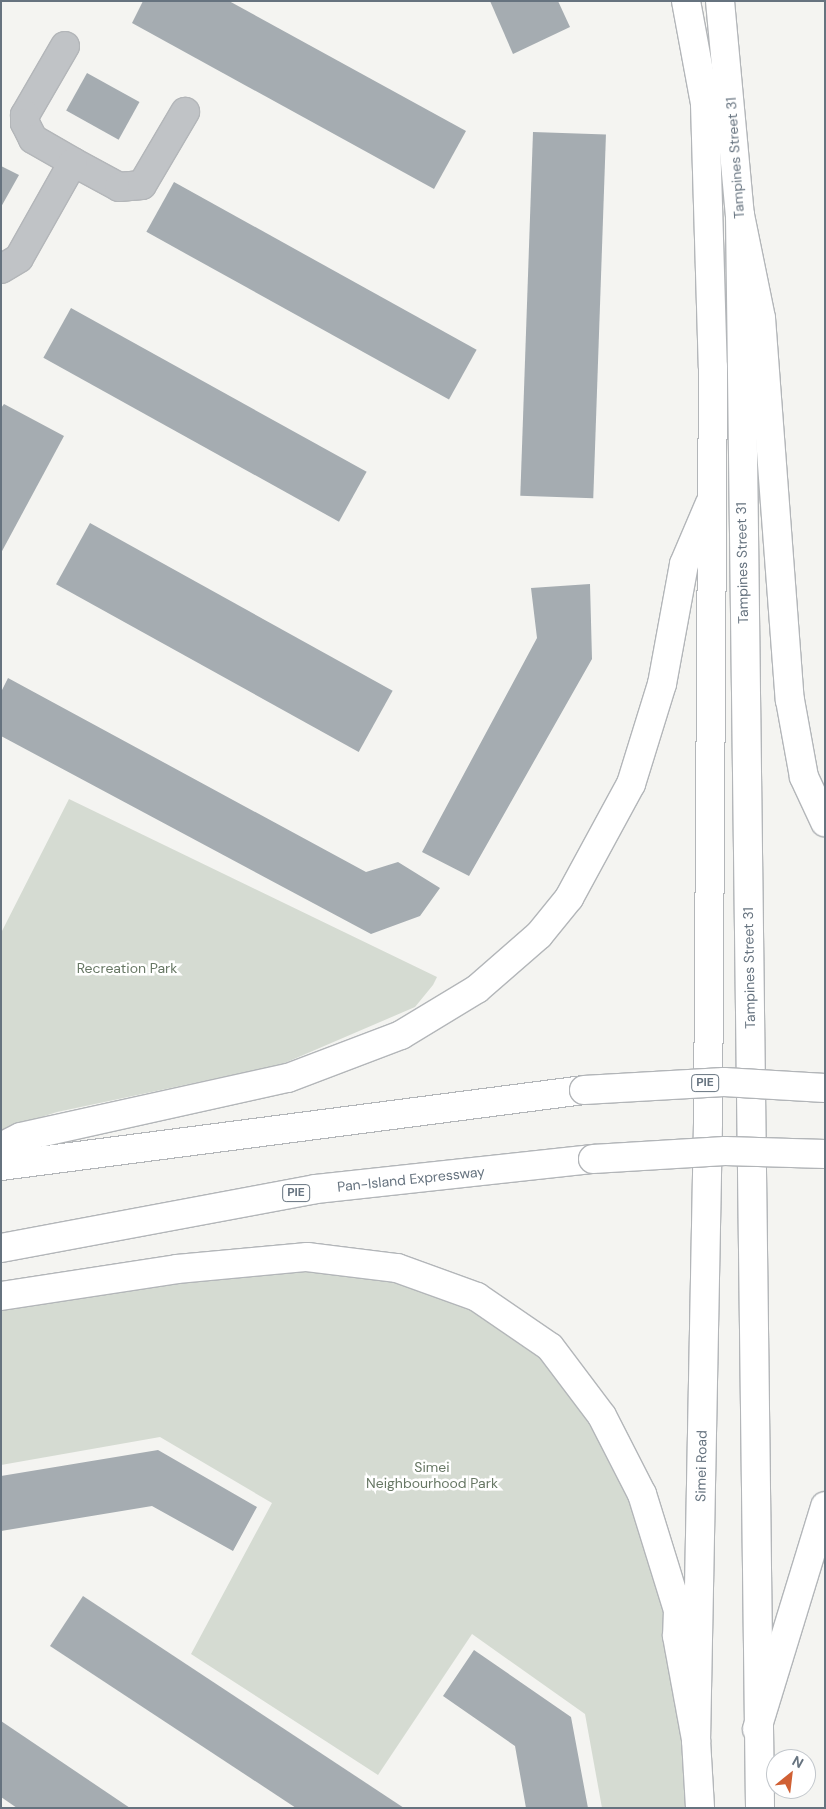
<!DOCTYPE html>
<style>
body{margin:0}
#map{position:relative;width:826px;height:1809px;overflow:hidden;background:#f4f4f1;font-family:"DM Sans",sans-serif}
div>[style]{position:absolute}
.green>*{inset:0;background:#d5dbd2}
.building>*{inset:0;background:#a5acb1;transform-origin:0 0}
.roads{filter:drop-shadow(1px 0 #b3b6b9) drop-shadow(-1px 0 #b3b6b9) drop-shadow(0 1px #b3b6b9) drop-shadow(0 -1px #b3b6b9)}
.minor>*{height:28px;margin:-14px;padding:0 14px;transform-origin:14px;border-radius:14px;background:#c0c3c6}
.major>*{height:28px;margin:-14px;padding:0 14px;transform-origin:14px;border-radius:14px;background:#fff}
.highway>*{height:28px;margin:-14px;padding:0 14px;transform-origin:14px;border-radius:14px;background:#fff}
.bridges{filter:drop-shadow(1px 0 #b2b5b8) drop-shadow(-1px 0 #b2b5b8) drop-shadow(0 1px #b2b5b8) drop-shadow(0 -1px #b2b5b8)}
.highway-bridge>*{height:28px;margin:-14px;padding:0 14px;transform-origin:14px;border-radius:14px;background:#fff}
span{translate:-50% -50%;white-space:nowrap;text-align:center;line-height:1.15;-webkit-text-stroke:5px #fff;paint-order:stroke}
.shield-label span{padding:1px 4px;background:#fff;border:1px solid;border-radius:4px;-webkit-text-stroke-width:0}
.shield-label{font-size:12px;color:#66737f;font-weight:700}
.street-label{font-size:14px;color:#66737f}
.park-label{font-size:14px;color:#677764}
.frame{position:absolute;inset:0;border:2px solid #66737f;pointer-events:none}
.north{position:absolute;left:766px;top:1749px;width:50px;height:50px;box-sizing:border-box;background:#fff;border:1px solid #c2c7cc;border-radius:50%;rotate:29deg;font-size:14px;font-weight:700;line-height:20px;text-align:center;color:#66737f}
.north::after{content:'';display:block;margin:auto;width:18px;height:22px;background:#d06034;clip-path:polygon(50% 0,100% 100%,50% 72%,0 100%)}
</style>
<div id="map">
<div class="green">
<div style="clip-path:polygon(69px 799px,437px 977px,433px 985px,415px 1007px,280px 1065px,57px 1112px,1px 1130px,1px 933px)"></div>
<div style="clip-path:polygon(305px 1267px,394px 1278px,471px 1307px,544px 1355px,594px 1422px,633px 1500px,659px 1586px,684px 1739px,686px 1808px,602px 1808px,585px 1714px,472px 1634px,378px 1775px,191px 1654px,272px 1503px,160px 1437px,1px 1465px,1px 1306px)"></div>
</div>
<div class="building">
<div style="clip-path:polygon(143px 1px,229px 1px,466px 131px,434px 189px,132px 23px)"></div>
<div style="clip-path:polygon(490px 1px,558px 1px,570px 27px,513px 54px)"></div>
<div style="left:87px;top:73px;width:60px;height:43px;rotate:29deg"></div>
<div style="left:533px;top:132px;width:73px;height:364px;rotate:2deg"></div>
<div style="clip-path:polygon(1px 166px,19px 175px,1px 207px)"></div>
<div style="left:174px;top:182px;width:346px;height:57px;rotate:29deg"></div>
<div style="left:71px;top:308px;width:338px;height:57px;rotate:29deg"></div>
<div style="clip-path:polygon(4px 404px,64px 436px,1px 553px,1px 408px)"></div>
<div style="left:90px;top:523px;width:346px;height:70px;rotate:29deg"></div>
<div style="clip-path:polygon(590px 584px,592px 659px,469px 876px,422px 852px,537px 638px,531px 588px)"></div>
<div style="clip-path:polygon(8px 678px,366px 872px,398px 862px,440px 888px,420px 916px,371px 934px,1px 736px,1px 692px)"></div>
<div style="clip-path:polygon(158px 1450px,257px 1507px,233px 1551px,152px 1506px,1px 1531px,1px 1476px)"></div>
<div style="clip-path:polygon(83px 1596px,404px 1808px,296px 1808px,50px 1646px)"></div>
<div style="clip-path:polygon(474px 1650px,571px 1717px,588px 1808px,526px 1808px,515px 1746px,443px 1696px)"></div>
<div style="clip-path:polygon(1px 1721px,130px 1808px,17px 1808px,1px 1797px)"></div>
</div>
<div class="roads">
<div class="minor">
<div style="left:65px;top:46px;width:80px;rotate:120.1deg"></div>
<div style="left:25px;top:115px;width:8px;rotate:90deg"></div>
<div style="left:25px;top:123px;width:18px;rotate:63deg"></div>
<div style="left:33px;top:139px;width:46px;rotate:29.9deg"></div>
<div style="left:73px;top:162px;width:52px;rotate:28.5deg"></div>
<div style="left:119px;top:187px;width:23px;rotate:-5deg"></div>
<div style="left:142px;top:185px;width:85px;rotate:-59.5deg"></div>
<div style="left:1px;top:269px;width:21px;rotate:-31deg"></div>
<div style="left:19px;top:258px;width:110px;rotate:-60.6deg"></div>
</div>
<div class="major">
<div style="left:686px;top:1px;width:105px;rotate:79.5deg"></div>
<div style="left:705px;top:104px;width:263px;rotate:88.3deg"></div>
<div style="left:713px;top:367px;width:756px;rotate:90.38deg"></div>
<div style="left:708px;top:1123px;width:617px;rotate:91.11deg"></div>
<div style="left:696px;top:1740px;width:68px;rotate:86.6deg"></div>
<div style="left:720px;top:1px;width:215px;rotate:84.7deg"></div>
<div style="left:740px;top:215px;width:1593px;rotate:89.28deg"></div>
</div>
<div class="highway">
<div style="left:740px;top:215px;width:105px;rotate:78.5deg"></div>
<div style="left:761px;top:318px;width:383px;rotate:85.7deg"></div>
<div style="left:790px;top:700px;width:78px;rotate:79.7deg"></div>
<div style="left:804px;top:777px;width:50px;rotate:65deg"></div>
<div style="left:1px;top:1147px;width:22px;rotate:-27deg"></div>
<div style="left:21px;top:1137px;width:273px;rotate:-12.5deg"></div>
<div style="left:288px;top:1078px;width:121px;rotate:-20.8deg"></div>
<div style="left:401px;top:1035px;width:89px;rotate:-31.2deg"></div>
<div style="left:477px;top:989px;width:82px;rotate:-41.1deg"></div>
<div style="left:539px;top:935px;width:48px;rotate:-51deg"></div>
<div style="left:569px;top:898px;width:130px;rotate:-61.5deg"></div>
<div style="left:631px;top:784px;width:105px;rotate:-72.8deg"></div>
<div style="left:662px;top:684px;width:122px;rotate:-79.6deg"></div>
<div style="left:684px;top:564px;width:66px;rotate:-66.9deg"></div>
<div style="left:1px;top:1166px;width:588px;rotate:-7.43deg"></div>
<div style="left:1px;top:1248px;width:320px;rotate:-10.6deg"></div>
<div style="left:316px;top:1189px;width:279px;rotate:-6.2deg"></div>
<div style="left:1px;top:1296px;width:178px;rotate:-8.7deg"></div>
<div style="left:177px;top:1269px;width:131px;rotate:-5.3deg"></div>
<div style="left:307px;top:1257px;width:91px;rotate:7deg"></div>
<div style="left:397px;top:1268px;width:85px;rotate:19.9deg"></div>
<div style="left:477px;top:1297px;width:88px;rotate:34.4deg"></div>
<div style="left:550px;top:1347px;width:86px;rotate:53deg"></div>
<div style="left:602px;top:1416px;width:88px;rotate:62.9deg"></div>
<div style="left:642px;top:1494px;width:121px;rotate:72.8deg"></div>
<div style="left:678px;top:1610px;width:26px;rotate:92deg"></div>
<div style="left:677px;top:1636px;width:106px;rotate:79.6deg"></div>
<div style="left:757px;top:1729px;width:233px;rotate:-73deg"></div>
</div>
</div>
<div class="bridges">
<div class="highway-bridge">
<div style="left:584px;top:1090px;width:140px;rotate:-3.3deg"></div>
<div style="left:724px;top:1082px;width:101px;rotate:3.4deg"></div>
<div style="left:593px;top:1159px;width:132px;rotate:-3.5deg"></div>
<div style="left:725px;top:1151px;width:100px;rotate:1.7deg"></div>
</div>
</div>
<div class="shield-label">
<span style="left:705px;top:1083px">PIE</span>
<span style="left:296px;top:1193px">PIE</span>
</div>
<div class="street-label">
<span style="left:735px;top:158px;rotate:-94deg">Tampines Street 31</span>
<span style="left:742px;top:563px;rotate:-91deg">Tampines Street 31</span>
<span style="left:749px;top:968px;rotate:-91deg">Tampines Street 31</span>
<span style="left:411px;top:1179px;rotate:-6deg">Pan-Island Expressway</span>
<span style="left:701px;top:1466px;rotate:-89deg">Simei Road</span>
</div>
<div class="park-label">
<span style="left:127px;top:968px">Recreation Park</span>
<span style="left:432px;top:1475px">Simei<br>Neighbourhood Park</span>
</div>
<div class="frame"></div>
<div class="north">N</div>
</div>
